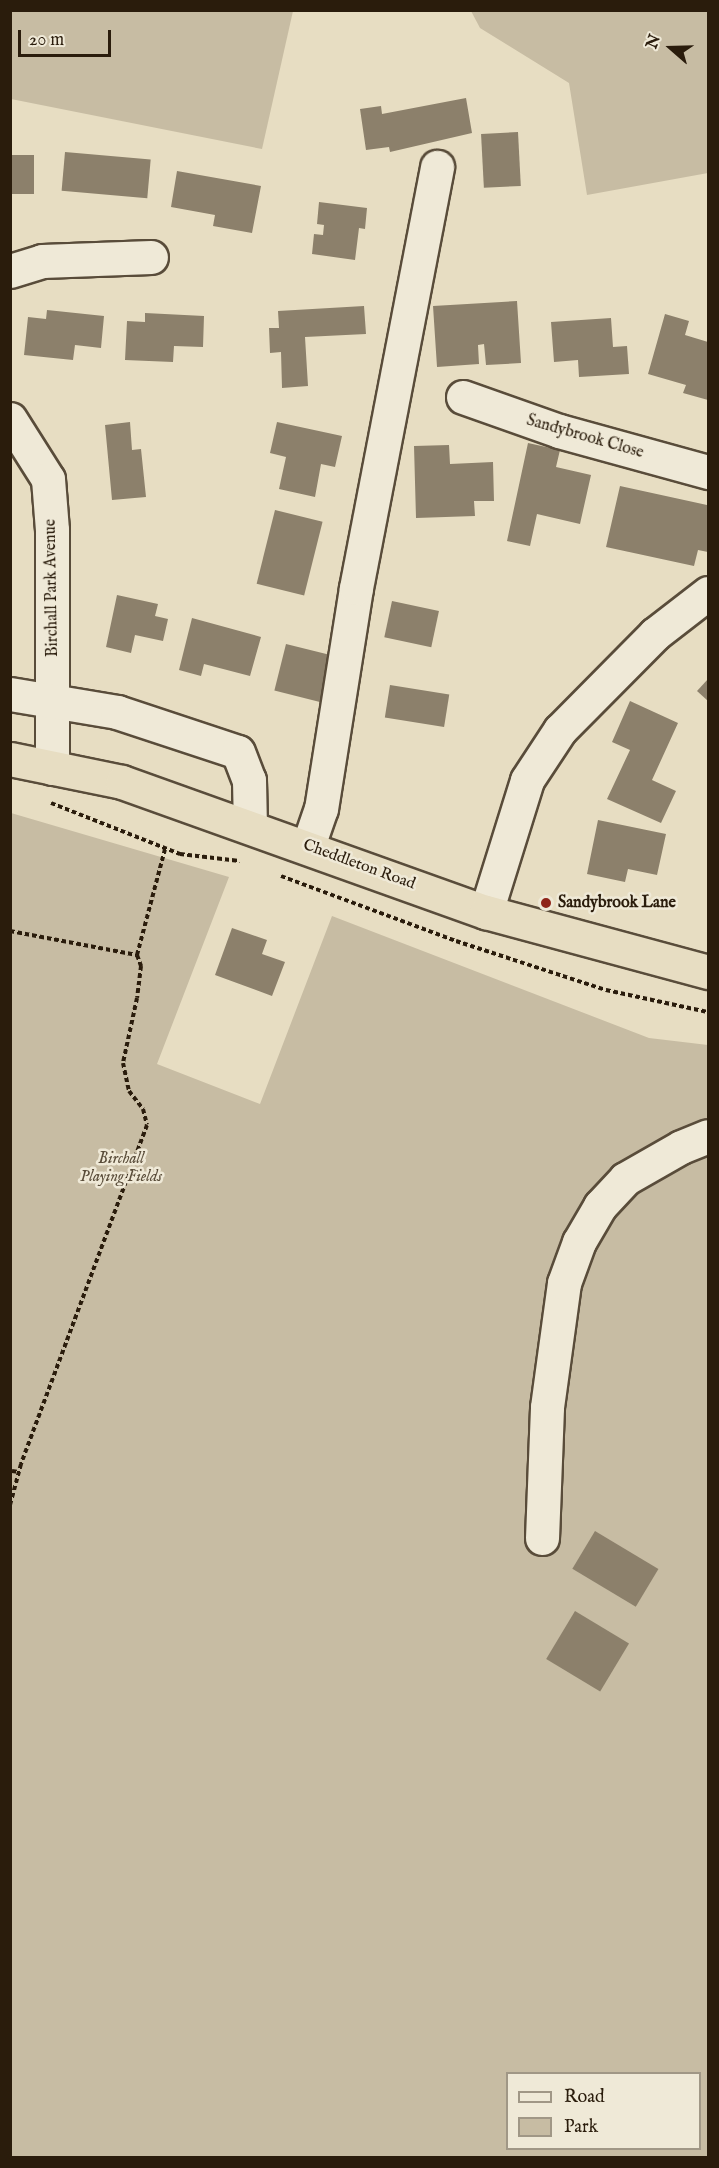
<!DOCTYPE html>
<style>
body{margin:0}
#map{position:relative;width:719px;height:2168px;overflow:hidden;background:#e7ddc2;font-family:"IM FELL English",serif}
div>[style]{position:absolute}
.green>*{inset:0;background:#c7bca3}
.building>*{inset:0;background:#8c806b;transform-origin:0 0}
.path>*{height:4px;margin-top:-2px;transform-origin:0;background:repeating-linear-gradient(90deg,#2a1c0c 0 4.5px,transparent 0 7.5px)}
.roads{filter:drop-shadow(2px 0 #594c3a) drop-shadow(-2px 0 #594c3a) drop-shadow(0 2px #594c3a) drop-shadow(0 -2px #594c3a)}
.minor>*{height:33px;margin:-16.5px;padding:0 16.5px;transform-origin:16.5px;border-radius:16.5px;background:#efe9d7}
.highway>*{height:33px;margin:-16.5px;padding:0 16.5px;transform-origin:16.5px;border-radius:16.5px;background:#e7ddc2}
.dots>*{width:16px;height:16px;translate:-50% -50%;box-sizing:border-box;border:3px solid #efe9d7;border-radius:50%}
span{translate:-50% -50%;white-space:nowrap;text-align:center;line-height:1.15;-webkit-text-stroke:5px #efe9d7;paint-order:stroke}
.street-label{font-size:16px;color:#2a1c0c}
.poi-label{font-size:16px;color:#2a1c0c;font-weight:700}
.left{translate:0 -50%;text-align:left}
.park-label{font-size:16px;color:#594c39;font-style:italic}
.frame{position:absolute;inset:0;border:12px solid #2a1c0c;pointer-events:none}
.legend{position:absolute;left:506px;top:2072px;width:195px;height:78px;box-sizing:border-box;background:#efe9d7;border:2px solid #a09786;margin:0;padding:8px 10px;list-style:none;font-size:18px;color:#2a1c0c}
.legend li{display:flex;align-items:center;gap:12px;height:30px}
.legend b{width:30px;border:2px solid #a09786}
.north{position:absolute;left:641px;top:18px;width:60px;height:60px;-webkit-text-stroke:4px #efe9d7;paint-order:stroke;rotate:290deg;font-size:16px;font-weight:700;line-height:24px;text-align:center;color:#2a1c0c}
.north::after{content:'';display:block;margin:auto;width:21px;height:27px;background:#2a1c0c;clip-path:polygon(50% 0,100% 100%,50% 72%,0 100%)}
.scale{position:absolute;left:18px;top:30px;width:93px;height:27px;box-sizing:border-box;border:3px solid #2a1c0c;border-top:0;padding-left:8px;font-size:18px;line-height:21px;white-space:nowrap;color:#2a1c0c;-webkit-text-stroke:4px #efe9d7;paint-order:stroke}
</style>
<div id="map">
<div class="green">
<div style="clip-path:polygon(10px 11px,293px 11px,262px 149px,11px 99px)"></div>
<div style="clip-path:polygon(471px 11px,708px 11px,708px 173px,587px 195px,569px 83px,480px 28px)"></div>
<div style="clip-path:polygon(evenodd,11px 813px,229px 877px,157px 1064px,260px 1104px,332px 916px,649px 1038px,708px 1045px,708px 2157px,11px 2157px,11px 813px,508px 2074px,700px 2074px,700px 2148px,508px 2148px,508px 2074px)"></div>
</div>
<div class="building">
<div style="clip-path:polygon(466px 98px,472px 133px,390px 152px,389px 147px,366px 150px,360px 109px,381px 106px,382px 114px)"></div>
<div style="left:518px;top:132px;width:54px;height:37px;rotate:87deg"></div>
<div style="left:65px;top:152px;width:86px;height:39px;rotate:5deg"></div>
<div style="left:10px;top:155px;width:24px;height:39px"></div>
<div style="clip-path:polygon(177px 171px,261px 186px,252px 233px,213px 226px,215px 215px,171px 207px)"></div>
<div style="clip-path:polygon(319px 202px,367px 208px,365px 229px,359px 228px,355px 260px,312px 254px,314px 234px,323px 235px,324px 225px,317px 224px)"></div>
<div style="clip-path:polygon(517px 301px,521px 363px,486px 365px,484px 344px,478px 345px,479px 364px,437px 367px,433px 306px)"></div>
<div style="clip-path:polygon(364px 306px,366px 334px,305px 337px,308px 386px,282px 388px,281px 352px,270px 353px,269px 328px,279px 328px,278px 311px)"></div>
<div style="clip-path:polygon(47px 310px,104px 316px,101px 348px,75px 345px,73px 360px,24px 355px,28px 317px,46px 319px)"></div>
<div style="clip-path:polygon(145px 313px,204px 316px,203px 347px,174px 346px,173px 362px,125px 360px,127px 321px,145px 322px)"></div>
<div style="clip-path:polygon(665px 314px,689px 321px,685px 335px,708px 342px,708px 400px,683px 393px,686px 385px,648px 374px)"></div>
<div style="clip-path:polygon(611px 318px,613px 347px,627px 346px,629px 374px,579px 377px,578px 360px,554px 362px,551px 322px)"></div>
<div style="clip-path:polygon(130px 422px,132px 450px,141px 449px,146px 497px,112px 500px,105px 425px)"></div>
<div style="clip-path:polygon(277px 422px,342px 436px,335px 467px,321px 464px,315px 497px,279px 489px,286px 457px,270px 453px)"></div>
<div style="clip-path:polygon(528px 443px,560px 450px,556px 467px,591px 475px,580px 524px,537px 514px,530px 546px,507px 541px)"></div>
<div style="clip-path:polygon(449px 445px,450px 464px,493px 462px,494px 501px,474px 501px,475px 516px,416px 518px,414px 446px)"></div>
<div style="clip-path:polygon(620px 486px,707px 505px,708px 552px,698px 550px,694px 566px,606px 547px)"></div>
<div style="left:275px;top:510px;width:49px;height:76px;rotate:14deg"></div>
<div style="clip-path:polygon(117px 595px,158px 604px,155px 616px,168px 619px,163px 641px,135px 635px,131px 653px,106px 647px)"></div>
<div style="left:392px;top:601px;width:48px;height:37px;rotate:12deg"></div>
<div style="clip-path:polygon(192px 618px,261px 637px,250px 676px,204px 664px,201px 676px,179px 670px)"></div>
<div style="left:286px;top:644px;width:53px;height:48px;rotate:14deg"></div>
<div style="clip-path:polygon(708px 679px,708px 701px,697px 691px)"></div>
<div style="left:390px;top:685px;width:60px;height:33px;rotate:9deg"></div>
<div style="clip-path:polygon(630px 701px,678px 723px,652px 780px,676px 791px,661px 823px,607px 799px,630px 750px,612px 742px)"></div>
<div style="clip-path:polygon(598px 820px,666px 834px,657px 875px,628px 869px,625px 882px,587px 874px)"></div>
<div style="clip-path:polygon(232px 928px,267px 940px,262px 954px,285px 962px,272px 996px,215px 975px)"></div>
<div style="left:595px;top:1531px;width:74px;height:44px;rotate:31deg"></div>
<div style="left:575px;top:1611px;width:63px;height:56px;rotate:31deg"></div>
</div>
<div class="path">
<div style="left:51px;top:803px;width:139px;rotate:21.6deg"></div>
<div style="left:180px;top:854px;width:60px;rotate:6.7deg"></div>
<div style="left:281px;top:876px;width:187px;rotate:20.4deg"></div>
<div style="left:456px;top:941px;width:158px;rotate:18.1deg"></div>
<div style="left:606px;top:990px;width:104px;rotate:12.2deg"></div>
<div style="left:10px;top:931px;width:129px;rotate:10.7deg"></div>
<div style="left:137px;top:955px;width:12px;rotate:70deg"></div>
<div style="left:141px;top:966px;width:32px;rotate:97deg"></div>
<div style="left:137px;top:998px;width:66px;rotate:102.2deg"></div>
<div style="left:123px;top:1063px;width:29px;rotate:78deg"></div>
<div style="left:129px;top:1091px;width:23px;rotate:52deg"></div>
<div style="left:143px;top:1109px;width:16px;rotate:76deg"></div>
<div style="left:147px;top:1125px;width:362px;rotate:110.4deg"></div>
<div style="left:21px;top:1464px;width:42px;rotate:105deg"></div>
<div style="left:137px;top:955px;width:110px;rotate:-75.2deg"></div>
<div style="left:12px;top:1471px;width:7px;rotate:8deg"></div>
</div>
<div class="roads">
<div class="minor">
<div style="left:10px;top:271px;width:34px;rotate:-17deg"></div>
<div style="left:42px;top:261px;width:109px;rotate:-2.1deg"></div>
<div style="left:463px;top:397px;width:102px;rotate:19.5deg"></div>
<div style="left:559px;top:431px;width:155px;rotate:15.4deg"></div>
<div style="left:10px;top:419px;width:71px;rotate:57.7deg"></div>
<div style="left:48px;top:479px;width:51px;rotate:85.5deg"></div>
<div style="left:52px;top:530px;width:238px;rotate:90deg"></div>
<div style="left:10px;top:694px;width:109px;rotate:9.5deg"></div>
<div style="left:117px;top:712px;width:127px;rotate:18.3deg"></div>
<div style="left:238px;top:752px;width:30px;rotate:69deg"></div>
<div style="left:249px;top:780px;width:46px;rotate:88.8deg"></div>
<div style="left:308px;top:846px;width:39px;rotate:-71deg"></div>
<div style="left:321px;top:809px;width:224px;rotate:-81deg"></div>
<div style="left:356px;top:588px;width:429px;rotate:-79.1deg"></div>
<div style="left:486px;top:912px;width:138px;rotate:-72.7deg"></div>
<div style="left:527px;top:780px;width:60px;rotate:-56.6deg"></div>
<div style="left:560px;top:730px;width:135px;rotate:-45.3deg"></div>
<div style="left:655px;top:634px;width:67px;rotate:-37.7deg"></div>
<div style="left:542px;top:1538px;width:131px;rotate:-87.8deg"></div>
<div style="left:547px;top:1407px;width:125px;rotate:-82.2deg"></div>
<div style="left:564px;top:1283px;width:44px;rotate:-69.9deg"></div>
<div style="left:579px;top:1242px;width:42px;rotate:-59.7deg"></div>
<div style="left:600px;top:1206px;width:37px;rotate:-47deg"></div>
<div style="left:625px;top:1179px;width:64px;rotate:-29.7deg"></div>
<div style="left:681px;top:1147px;width:29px;rotate:-22deg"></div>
</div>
<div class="highway">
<div style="left:10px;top:759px;width:114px;rotate:11.6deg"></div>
<div style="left:122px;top:782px;width:387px;rotate:19.7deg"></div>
<div style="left:486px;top:912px;width:230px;rotate:15.1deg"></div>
</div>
</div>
<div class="dots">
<div style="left:546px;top:903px;background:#8f2418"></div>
</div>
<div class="street-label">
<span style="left:585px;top:437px;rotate:16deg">Sandybrook Close</span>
<span style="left:52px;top:588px;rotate:-91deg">Birchall Park Avenue</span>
<span style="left:359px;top:865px;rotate:20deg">Cheddleton Road</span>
</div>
<div class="poi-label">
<span class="left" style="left:558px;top:903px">Sandybrook Lane</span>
</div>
<div class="park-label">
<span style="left:121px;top:1168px">Birchall<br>Playing Fields</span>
</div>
<div class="frame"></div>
<ul class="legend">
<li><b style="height:8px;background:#efe9d7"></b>Road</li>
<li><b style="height:16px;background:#c7bca3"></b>Park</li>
</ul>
<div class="north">N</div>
<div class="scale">20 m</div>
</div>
